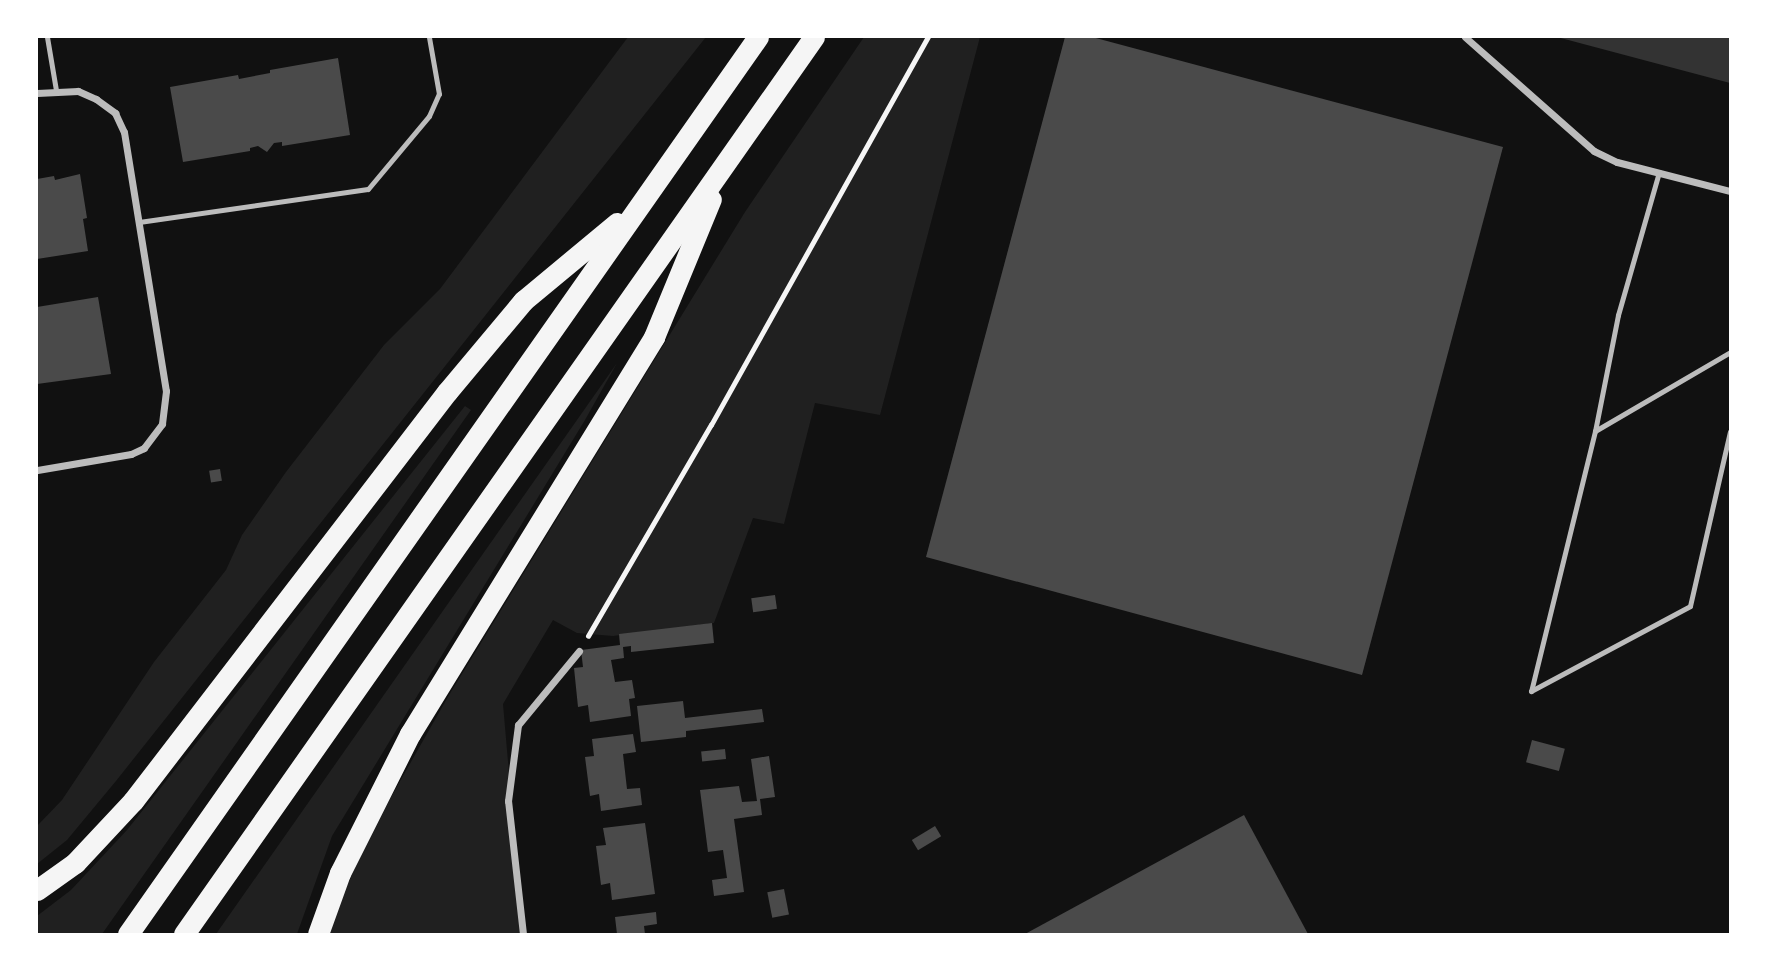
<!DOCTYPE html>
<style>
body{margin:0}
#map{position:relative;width:1767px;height:971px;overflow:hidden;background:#111;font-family:Quicksand,sans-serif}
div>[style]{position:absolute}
.green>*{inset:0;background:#202020}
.water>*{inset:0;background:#333}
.building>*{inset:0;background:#4a4a4a;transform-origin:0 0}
.path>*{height:4.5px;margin:-2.25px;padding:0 2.25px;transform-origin:2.25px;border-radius:2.25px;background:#f5f5f5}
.service>*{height:5px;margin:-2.5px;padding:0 2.5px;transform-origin:2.5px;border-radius:2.5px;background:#bcbcbc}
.minor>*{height:7px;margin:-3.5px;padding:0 3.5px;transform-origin:3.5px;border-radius:3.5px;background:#bcbcbc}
.motorway>*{height:21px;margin:-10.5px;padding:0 10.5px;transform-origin:10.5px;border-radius:10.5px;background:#f5f5f5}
span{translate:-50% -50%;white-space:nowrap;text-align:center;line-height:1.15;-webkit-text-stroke:5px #fff;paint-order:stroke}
.frame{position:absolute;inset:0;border:38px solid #fff;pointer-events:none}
</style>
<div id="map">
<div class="green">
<div style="clip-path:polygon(628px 37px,706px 37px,116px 781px,67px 840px,37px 864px,37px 826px,62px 800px,154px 662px,226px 570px,242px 535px,286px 472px,384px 345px,440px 289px)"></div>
<div style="clip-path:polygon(864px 37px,980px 37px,880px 415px,815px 403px,784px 524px,753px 518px,714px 623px,613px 636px,577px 633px,553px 620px,503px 704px,523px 934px,330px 934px,337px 907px,374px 827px,449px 695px,745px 212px)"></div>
<div style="clip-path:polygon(617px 363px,585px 420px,332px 836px,297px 934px,216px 934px)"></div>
<div style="clip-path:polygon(465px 406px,471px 410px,102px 934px,37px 934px,37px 916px,71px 890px,127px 830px)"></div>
</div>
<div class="water">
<div style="clip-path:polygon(1557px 37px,1730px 37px,1730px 83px,1666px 66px)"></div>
</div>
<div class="building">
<div style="clip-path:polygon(1065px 37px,1092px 37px,1503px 147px,1362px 675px,926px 557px)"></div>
<div style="clip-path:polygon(338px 58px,350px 135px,282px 146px,282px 142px,274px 143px,267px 152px,258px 146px,250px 148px,250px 151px,183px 162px,170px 87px,238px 75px,239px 79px,270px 73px,270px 70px)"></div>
<div style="clip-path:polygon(80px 174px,87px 218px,83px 219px,88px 251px,37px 259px,37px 179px,54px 176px,55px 180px)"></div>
<div style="clip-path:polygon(98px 297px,111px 374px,37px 384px,37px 307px)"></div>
<div style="left:220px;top:469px;width:12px;height:11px;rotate:81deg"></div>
<div style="left:775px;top:595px;width:14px;height:24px;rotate:82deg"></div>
<div style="clip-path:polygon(712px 623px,714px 643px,631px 652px,631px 646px,623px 647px,624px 658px,611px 660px,615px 682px,632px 680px,635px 698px,629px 699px,631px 716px,590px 722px,588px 705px,578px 707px,574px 668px,583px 667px,581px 650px,620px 645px,619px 634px)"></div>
<div style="clip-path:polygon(683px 701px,685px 718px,762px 709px,764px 722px,686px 731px,686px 737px,641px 742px,637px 706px)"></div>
<div style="clip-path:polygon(633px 734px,636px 752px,623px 754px,627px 789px,640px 788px,642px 805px,601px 811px,599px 794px,590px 796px,585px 757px,594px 756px,592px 739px)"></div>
<div style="left:1532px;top:740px;width:34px;height:23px;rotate:15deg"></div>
<div style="left:725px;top:749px;width:10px;height:24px;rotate:84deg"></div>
<div style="clip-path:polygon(769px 756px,775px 797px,760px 799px,762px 815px,734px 819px,744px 892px,714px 896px,712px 880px,727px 878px,723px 850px,708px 852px,700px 790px,739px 786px,742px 802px,757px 801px,751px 759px)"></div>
<div style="clip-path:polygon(1244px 815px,1308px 934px,1025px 934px)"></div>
<div style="clip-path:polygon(645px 823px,655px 894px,612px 900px,610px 883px,601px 885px,596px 846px,606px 845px,603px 828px)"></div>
<div style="left:935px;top:826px;width:12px;height:27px;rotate:59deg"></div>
<div style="left:784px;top:889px;width:26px;height:17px;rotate:79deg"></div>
<div style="clip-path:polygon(656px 912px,657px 924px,644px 926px,645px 934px,617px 934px,615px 917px)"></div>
</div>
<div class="path">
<div style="left:588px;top:636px;width:244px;rotate:-59.8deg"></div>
<div style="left:711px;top:425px;width:445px;rotate:-60.8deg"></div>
</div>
<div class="service">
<div style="left:47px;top:37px;width:54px;rotate:80.4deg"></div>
<div style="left:1659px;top:172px;width:149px;rotate:106deg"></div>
<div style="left:1618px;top:315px;width:118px;rotate:101.2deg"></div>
<div style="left:1595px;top:431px;width:268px;rotate:103.8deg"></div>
<div style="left:1531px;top:691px;width:180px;rotate:-28.1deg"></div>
<div style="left:1690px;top:606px;width:179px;rotate:-77.1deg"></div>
<div style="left:139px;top:222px;width:231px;rotate:-8.2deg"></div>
<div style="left:368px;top:189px;width:95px;rotate:-50.1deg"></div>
<div style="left:429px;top:116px;width:24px;rotate:-66deg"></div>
<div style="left:439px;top:94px;width:58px;rotate:-100deg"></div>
<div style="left:1595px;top:431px;width:156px;rotate:-30.3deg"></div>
</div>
<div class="minor">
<div style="left:1465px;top:37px;width:172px;rotate:41.5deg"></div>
<div style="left:1594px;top:151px;width:25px;rotate:26deg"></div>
<div style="left:1617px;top:162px;width:117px;rotate:14.4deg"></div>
<div style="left:37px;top:93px;width:41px;rotate:-2.8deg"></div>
<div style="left:78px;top:91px;width:20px;rotate:24deg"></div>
<div style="left:96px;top:99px;width:24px;rotate:36deg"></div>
<div style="left:115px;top:113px;width:21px;rotate:65deg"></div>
<div style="left:124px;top:132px;width:262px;rotate:80.8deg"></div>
<div style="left:166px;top:391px;width:33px;rotate:97deg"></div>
<div style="left:162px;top:424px;width:30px;rotate:127deg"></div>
<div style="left:144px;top:448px;width:14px;rotate:155deg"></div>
<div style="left:131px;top:454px;width:95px;rotate:170.3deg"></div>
<div style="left:523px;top:934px;width:134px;rotate:-96.4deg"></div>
<div style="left:508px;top:801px;width:77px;rotate:-82.5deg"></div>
<div style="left:518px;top:725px;width:96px;rotate:-50.5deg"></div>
</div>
<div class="motorway">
<div style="left:37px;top:890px;width:47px;rotate:-35.4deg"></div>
<div style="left:75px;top:863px;width:85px;rotate:-46.9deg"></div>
<div style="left:133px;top:801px;width:516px;rotate:-52.49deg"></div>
<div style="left:447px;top:392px;width:119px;rotate:-50.1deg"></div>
<div style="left:523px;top:301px;width:122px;rotate:-39.7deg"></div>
<div style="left:128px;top:934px;width:1096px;rotate:-54.92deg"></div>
<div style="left:184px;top:934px;width:1096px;rotate:-54.92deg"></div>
<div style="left:318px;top:934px;width:65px;rotate:-70.2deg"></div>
<div style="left:340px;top:873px;width:156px;rotate:-63.3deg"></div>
<div style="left:410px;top:734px;width:466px;rotate:-58.4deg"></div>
<div style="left:654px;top:337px;width:149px;rotate:-67.6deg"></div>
</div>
<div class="frame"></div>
</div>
